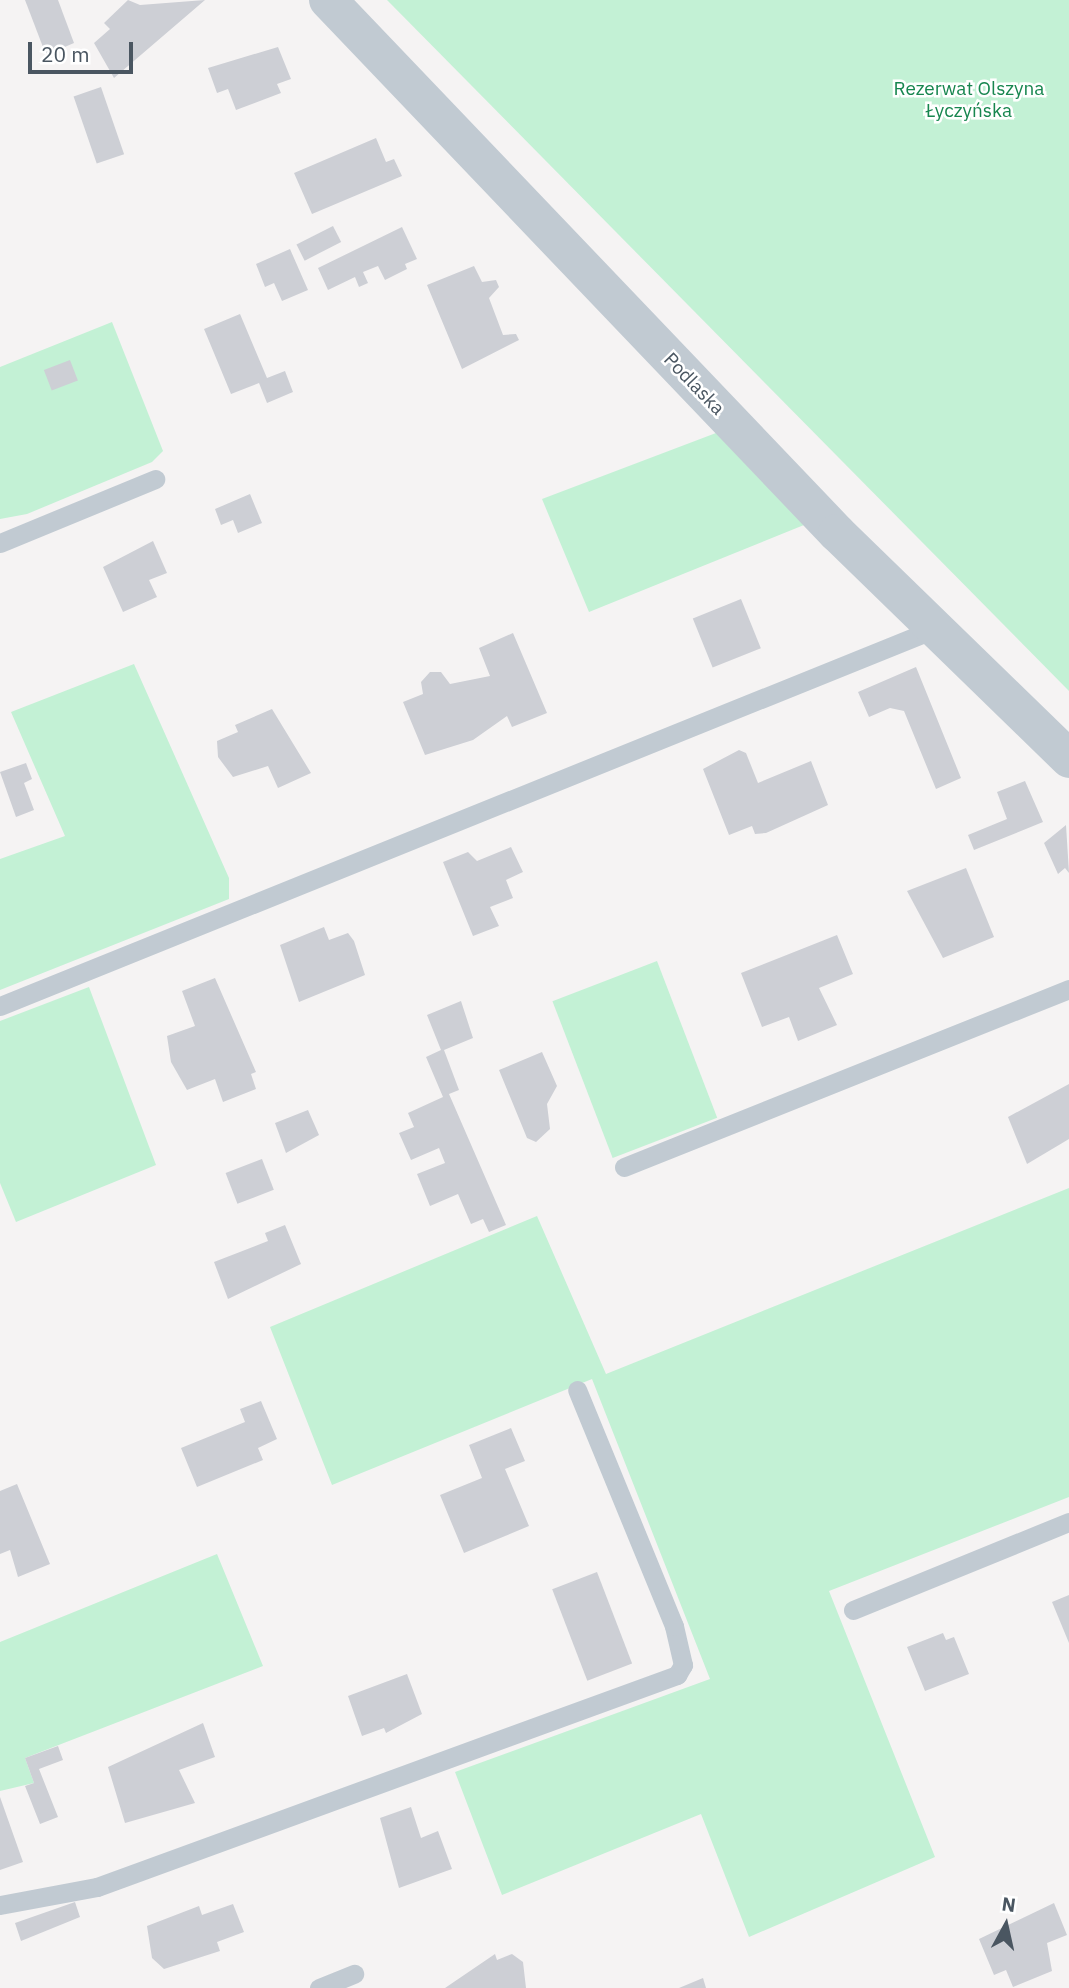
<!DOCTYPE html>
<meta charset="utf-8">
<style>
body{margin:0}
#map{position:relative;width:1069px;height:1988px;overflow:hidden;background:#f5f3f3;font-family:"IBM Plex Sans",sans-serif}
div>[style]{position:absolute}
.green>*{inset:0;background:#c3f1d5;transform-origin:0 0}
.building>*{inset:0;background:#cdcfd5;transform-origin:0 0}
.lane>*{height:19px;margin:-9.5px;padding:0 9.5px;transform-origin:9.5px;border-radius:9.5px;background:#c1cad2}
.street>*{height:38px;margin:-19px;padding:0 19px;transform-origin:19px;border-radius:19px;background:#c1cad2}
span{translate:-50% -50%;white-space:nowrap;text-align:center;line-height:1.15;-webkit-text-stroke:5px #fff;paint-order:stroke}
.park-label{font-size:19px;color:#17864f}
.street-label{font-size:19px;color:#4a5661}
.north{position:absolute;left:971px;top:1890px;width:70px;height:70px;-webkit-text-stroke:5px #fff;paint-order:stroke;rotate:8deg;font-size:19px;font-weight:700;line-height:28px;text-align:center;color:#4a5661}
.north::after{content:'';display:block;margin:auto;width:24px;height:32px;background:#4a5661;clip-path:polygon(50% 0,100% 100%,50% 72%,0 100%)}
.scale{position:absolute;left:28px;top:42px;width:105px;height:32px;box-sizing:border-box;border:4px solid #4a5661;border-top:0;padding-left:9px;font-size:21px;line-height:24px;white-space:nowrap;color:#4a5661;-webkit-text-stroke:5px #fff;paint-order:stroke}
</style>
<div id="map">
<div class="green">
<div style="clip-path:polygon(387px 0,1069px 0,1069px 691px)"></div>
<div style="clip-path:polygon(112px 322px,163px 451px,152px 462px,27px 514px,0 519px,0 367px)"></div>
<div style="clip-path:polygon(716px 433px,804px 525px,589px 612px,542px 499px)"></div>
<div style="clip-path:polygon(134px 664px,229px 878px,229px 899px,0 990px,0 859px,65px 836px,11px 712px)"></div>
<div style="left:657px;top:961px;width:168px;height:112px;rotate:69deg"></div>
<div style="clip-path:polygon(89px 987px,156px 1165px,16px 1222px,0 1183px,0 1021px)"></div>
<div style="clip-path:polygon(1069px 1188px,1069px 1497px,829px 1591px,935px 1857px,749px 1937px,701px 1814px,502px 1895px,455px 1772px,710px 1679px,592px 1379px,332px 1485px,270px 1327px,537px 1216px,606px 1374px)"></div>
<div style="clip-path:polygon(217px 1554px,263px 1666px,25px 1758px,34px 1783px,0 1791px,0 1642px)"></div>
</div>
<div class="building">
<div style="clip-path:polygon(25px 0,58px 0,74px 43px,46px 55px)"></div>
<div style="clip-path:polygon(128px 0,140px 5px,205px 0,114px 78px,94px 43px,110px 29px,104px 23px)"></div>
<div style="clip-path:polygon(278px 47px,291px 79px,277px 84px,281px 93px,236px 110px,228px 89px,217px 93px,208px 68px)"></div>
<div style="left:101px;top:87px;width:71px;height:29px;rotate:71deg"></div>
<div style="clip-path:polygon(376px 138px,386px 162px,394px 159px,402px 176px,312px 214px,294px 173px)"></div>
<div style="left:333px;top:226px;width:18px;height:41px;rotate:63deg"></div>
<div style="clip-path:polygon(402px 227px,417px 259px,405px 264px,407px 269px,385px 280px,378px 266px,363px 272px,368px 283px,359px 287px,355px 277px,328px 290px,318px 268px)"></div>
<div style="clip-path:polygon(290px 249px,308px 290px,282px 301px,274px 283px,265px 287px,256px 264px)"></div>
<div style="clip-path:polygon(474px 266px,482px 282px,496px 280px,499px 287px,489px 298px,503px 335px,516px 334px,519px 340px,462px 369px,427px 285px)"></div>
<div style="clip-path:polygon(240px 314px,267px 378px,285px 371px,293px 392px,267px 403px,259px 383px,231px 394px,204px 329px)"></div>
<div style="left:70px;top:360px;width:22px;height:28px;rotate:69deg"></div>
<div style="clip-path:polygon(250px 494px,262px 523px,238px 533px,233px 520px,221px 525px,215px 509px)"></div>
<div style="clip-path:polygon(153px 541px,167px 573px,149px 580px,157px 597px,123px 612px,103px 567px)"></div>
<div style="left:741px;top:599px;width:53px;height:52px;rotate:68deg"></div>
<div style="clip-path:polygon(513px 633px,547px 713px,512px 727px,507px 716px,473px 740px,425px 755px,403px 702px,423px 694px,421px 682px,430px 672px,441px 672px,450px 684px,490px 676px,479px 648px)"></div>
<div style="clip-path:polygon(916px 667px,961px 778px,936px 789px,904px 711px,890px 708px,869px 717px,858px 692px)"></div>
<div style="clip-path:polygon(272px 709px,311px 773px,278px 788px,268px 766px,233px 777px,218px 757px,217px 741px,238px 732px,235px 725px)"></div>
<div style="clip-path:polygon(739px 750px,746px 753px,758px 783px,811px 761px,828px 805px,766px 833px,755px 834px,752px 826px,729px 835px,703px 769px)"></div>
<div style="clip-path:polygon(26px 763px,32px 779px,24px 783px,34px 810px,16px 817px,0 772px)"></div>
<div style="clip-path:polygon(1025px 781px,1043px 822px,974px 850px,968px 835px,1007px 819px,997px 792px)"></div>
<div style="clip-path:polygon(1066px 825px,1069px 873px,1065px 868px,1058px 874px,1044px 843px)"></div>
<div style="clip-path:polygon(511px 847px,523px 872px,506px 880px,513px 898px,490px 907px,499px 926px,473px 936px,443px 862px,468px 852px,477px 861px)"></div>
<div style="clip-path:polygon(966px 868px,994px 937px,943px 958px,907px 891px)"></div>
<div style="clip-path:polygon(324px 927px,329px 940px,348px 933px,354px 941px,365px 975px,299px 1002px,280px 945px)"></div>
<div style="clip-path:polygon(837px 935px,853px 974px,819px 988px,837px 1025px,798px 1041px,789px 1017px,762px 1027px,741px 973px)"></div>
<div style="clip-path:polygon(215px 978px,256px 1072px,251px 1074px,256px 1089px,223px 1102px,215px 1079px,187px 1090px,171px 1062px,167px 1036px,195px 1026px,182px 991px)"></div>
<div style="clip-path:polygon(461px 1001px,473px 1038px,444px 1050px,459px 1090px,449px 1094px,506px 1225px,489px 1232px,483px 1219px,471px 1224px,458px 1194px,430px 1206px,417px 1174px,445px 1163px,439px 1148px,411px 1160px,399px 1133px,414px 1127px,408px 1113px,443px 1097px,426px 1057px,441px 1050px,427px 1015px)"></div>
<div style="clip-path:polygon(542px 1052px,557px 1086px,547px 1104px,550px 1129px,536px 1142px,527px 1138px,499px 1070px)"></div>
<div style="clip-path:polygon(1069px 1084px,1069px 1139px,1027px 1164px,1008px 1117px)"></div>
<div style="clip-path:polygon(308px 1110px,319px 1135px,286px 1153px,275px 1123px)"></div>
<div style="left:262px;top:1159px;width:33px;height:39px;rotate:69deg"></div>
<div style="clip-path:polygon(285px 1225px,301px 1264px,228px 1299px,214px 1262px,268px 1241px,265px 1233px)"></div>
<div style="clip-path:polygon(261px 1401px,277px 1439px,258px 1448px,263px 1460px,197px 1487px,181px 1448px,245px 1422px,240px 1409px)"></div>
<div style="clip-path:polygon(511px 1428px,525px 1461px,505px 1469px,529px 1526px,464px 1553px,440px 1495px,482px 1478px,469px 1445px)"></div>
<div style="clip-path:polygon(17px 1484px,50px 1564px,18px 1577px,10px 1550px,0 1554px,0 1491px)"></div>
<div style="left:597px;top:1572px;width:98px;height:48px;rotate:69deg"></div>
<div style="clip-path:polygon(1069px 1595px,1069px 1643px,1052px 1602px)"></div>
<div style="clip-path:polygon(943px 1633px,946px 1640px,954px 1637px,969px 1674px,925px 1691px,907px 1647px)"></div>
<div style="clip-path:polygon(407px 1674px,422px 1714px,386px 1733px,384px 1728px,362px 1736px,348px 1696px)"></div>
<div style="clip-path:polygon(203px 1723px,215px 1757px,179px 1770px,195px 1803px,125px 1823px,108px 1767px)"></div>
<div style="clip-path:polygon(58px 1746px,63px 1760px,39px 1769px,58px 1817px,40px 1824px,25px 1786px,34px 1783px,25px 1758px)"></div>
<div style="clip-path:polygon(0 1797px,23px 1862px,0 1870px)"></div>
<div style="clip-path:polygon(411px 1807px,421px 1838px,438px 1831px,452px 1869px,399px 1888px,380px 1818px)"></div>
<div style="clip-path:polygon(75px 1902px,80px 1917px,21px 1941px,15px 1923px)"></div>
<div style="clip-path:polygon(1054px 1903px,1067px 1935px,1047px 1943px,1052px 1971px,1013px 1987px,1006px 1970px,994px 1975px,979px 1939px)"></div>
<div style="clip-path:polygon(233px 1904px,244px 1932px,217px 1942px,220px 1951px,164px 1969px,152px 1958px,147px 1926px,199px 1906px,202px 1915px)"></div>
<div style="clip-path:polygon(495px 1954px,497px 1960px,512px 1954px,523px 1962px,526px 1988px,445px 1988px)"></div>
<div style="clip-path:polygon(703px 1978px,706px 1988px,679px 1988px)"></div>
</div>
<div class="lane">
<div style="left:0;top:543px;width:168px;rotate:-22.4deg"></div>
<div style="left:0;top:1006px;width:1007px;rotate:-21.98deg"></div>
<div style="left:624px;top:1167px;width:479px;rotate:-21.8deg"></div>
<div style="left:853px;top:1610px;width:233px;rotate:-22.2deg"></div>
<div style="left:0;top:1905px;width:99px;rotate:-10.5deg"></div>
<div style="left:97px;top:1887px;width:618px;rotate:-20.08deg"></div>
<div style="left:677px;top:1675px;width:12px;rotate:-59deg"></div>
<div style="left:683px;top:1665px;width:40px;rotate:-103deg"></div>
<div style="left:674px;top:1626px;width:255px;rotate:-112.3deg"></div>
<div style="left:319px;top:1988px;width:38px;rotate:-22deg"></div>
</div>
<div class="street">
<div style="left:328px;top:0;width:737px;rotate:46.32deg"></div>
<div style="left:837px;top:533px;width:324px;rotate:44.2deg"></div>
</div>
<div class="park-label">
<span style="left:969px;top:100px">Rezerwat Olszyna<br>Łyczyńska</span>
</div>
<div class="street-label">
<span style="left:694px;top:384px;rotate:46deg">Podlaska</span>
</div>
<div class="north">N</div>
<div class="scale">20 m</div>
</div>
